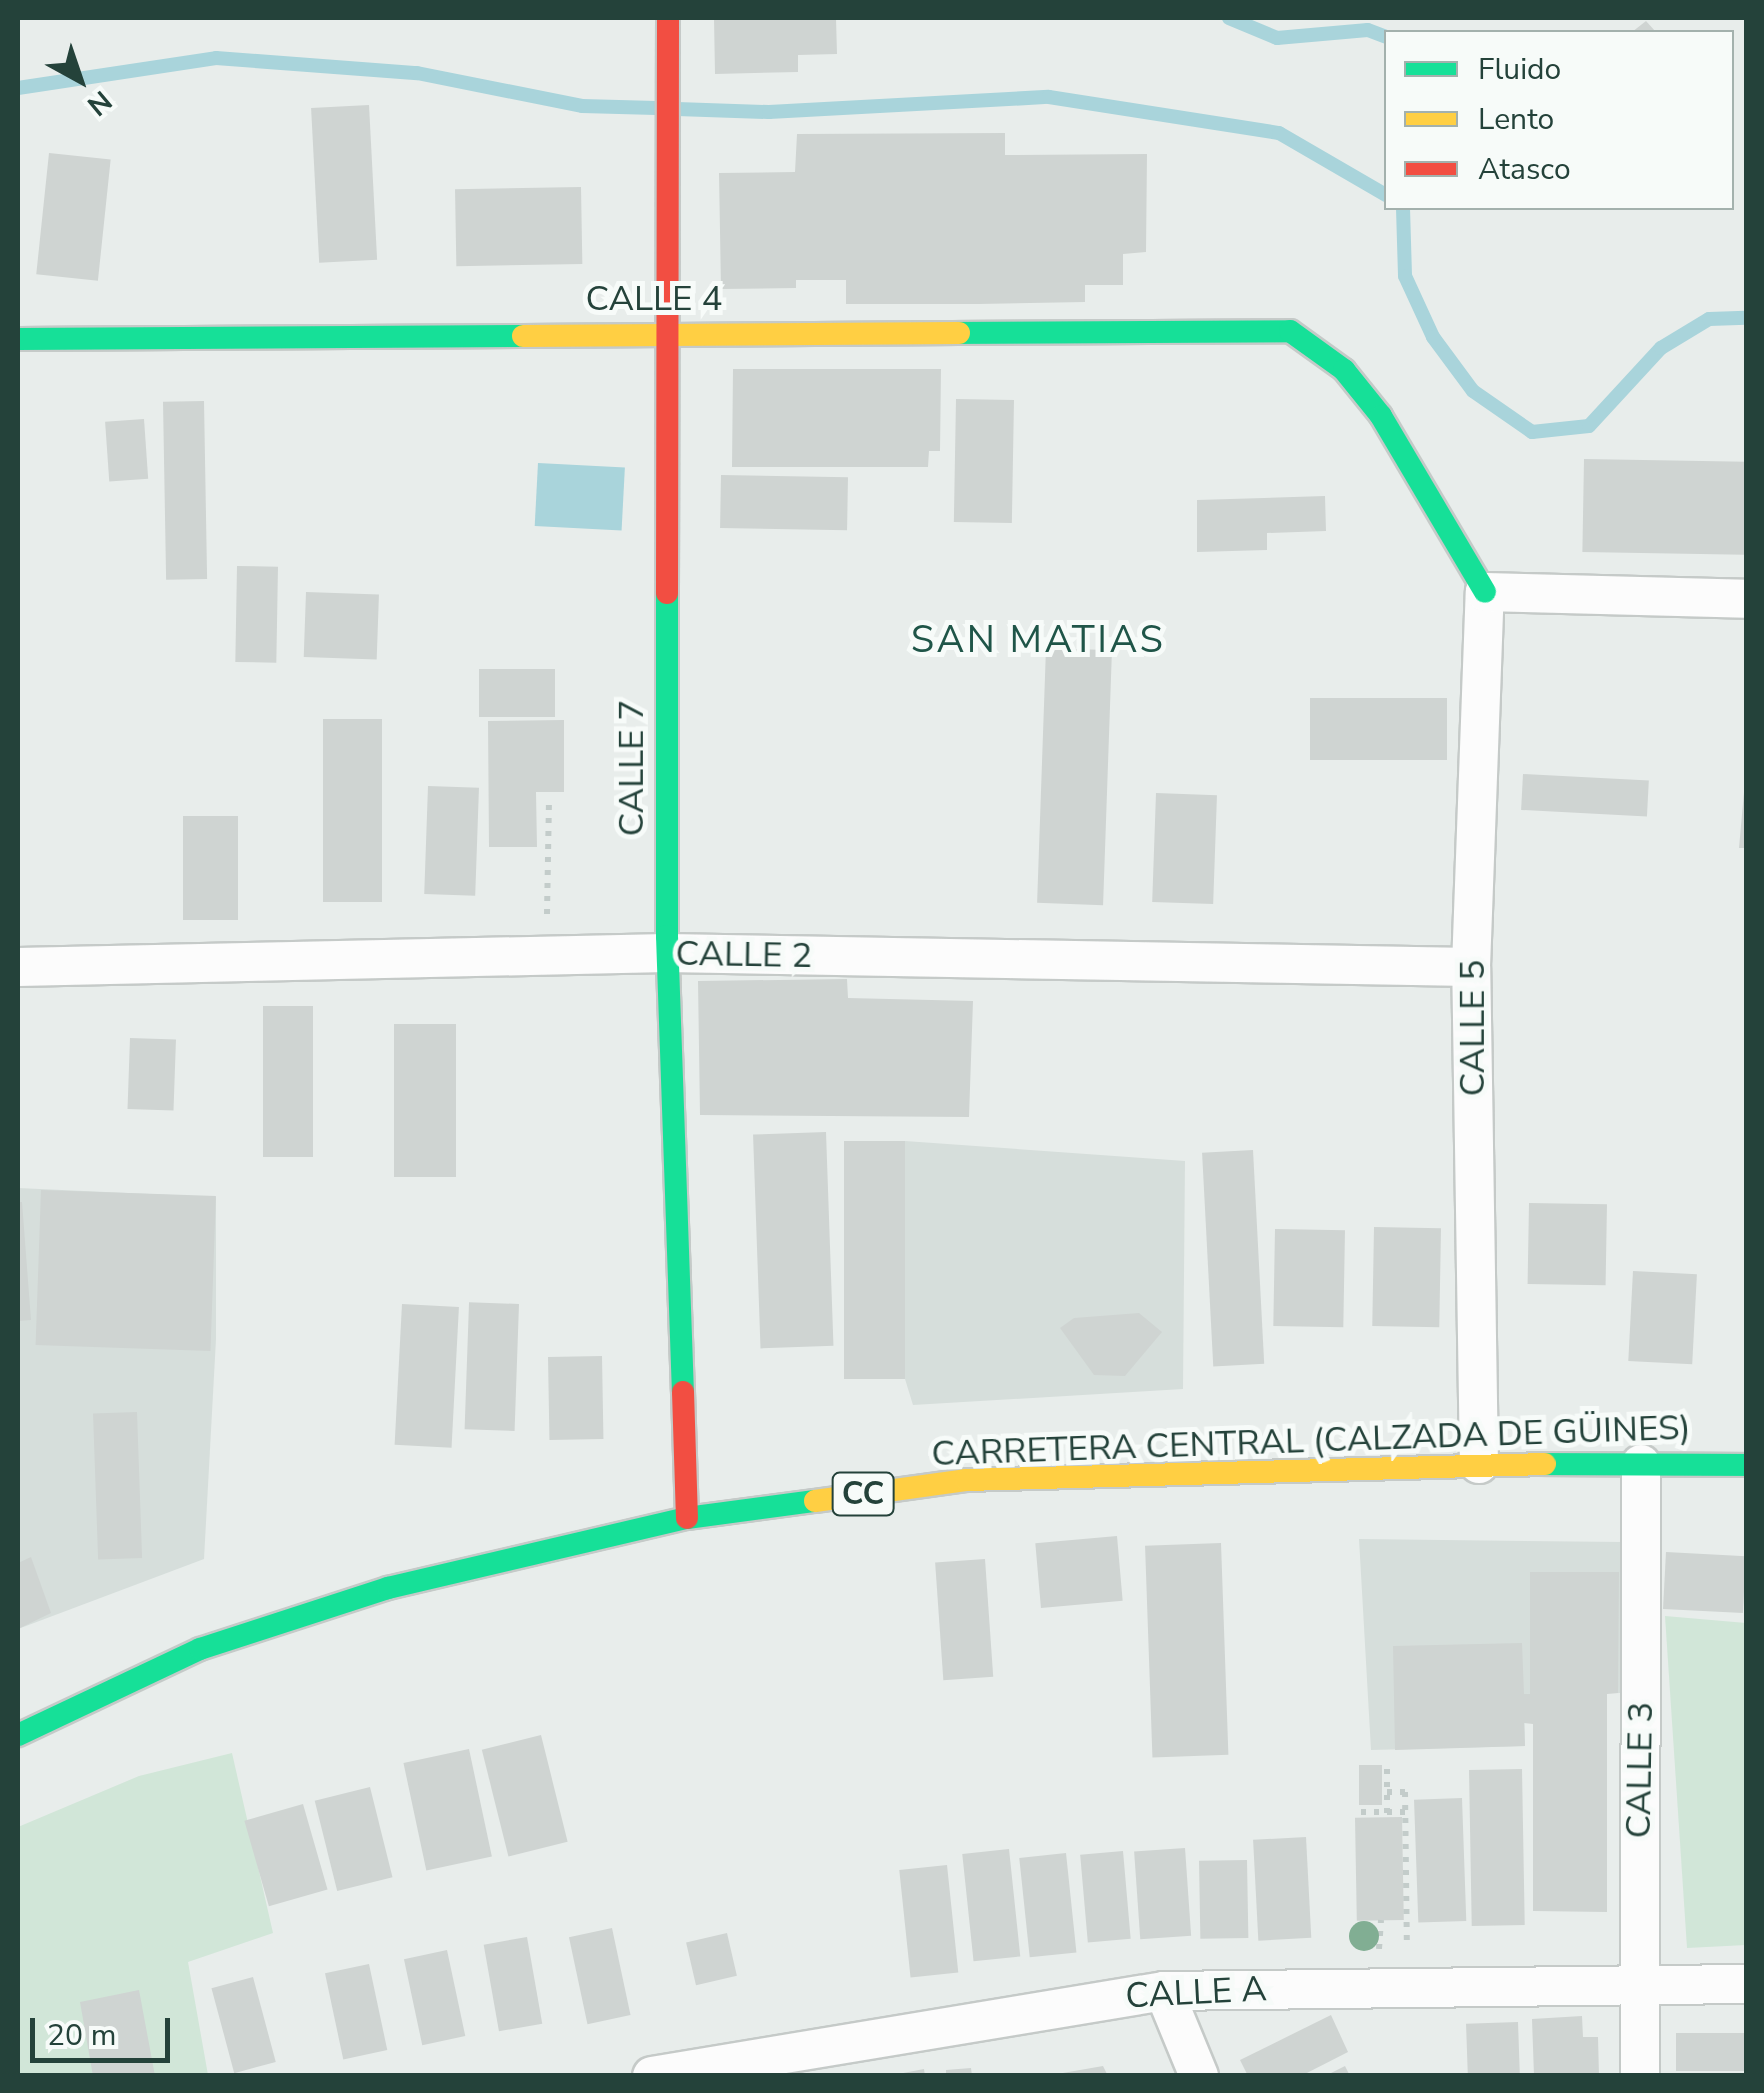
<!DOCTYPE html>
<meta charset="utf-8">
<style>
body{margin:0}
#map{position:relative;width:1764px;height:2093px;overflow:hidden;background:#e8edeb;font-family:"Nunito Sans",sans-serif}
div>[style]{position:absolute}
.built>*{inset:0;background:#d6dedb}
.green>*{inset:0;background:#d1e6d8}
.water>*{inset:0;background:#a9d4db;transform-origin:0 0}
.stream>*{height:14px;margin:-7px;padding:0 7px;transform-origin:7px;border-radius:7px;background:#a9d4db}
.building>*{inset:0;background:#cfd4d2;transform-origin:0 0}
.path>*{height:6px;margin-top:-3px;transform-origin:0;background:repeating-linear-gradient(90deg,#c3ccca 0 5px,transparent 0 13px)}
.roads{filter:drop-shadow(2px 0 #c5cac8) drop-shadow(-2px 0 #c5cac8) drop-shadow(0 2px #c5cac8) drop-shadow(0 -2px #c5cac8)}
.street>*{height:38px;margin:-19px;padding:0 19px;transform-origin:19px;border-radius:19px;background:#fcfcfc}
.fast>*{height:22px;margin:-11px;padding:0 11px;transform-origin:11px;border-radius:11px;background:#16e098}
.slow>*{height:22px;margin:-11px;padding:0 11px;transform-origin:11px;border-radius:11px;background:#ffcf43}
.jam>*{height:22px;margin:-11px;padding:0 11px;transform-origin:11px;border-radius:11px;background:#f24e42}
.trees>*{width:30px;height:30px;margin:-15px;border-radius:50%;background:#81ae93}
span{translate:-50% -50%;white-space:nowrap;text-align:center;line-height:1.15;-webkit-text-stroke:10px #f7fbf9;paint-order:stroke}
.shield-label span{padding:2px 8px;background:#f7fbf9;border:2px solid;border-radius:8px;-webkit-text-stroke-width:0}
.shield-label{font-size:32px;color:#24423a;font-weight:700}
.street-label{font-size:35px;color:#24423a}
.neighbourhood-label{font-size:38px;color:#1f5548;letter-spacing:2.5px}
.frame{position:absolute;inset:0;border:20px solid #24423a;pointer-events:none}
.legend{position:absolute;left:1384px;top:30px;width:350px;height:180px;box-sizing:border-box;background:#f7fbf9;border:2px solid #a3b1ad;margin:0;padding:12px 18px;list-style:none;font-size:30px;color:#24423a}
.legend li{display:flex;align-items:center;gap:20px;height:50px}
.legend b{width:50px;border:2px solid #a3b1ad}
.north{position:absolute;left:30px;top:30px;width:100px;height:100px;-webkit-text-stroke:8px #f7fbf9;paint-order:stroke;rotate:140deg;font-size:28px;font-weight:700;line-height:40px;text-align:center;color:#24423a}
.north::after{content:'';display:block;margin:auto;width:35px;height:45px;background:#24423a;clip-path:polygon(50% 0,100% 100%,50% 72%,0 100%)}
.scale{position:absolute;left:30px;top:2018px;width:140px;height:45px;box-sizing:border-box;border:5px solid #24423a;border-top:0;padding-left:12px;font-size:30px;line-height:35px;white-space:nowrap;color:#24423a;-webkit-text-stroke:8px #f7fbf9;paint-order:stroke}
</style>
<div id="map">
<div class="built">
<div style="clip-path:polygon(905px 1141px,1185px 1161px,1183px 1389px,913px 1405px,905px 1379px)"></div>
<div style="clip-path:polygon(18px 1188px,216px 1197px,216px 1339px,204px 1559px,18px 1629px)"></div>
<div style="clip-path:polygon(1359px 1539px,1623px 1542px,1622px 1693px,1524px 1694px,1525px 1746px,1371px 1750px)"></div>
</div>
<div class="green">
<div style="clip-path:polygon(1665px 1616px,1746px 1623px,1746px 1945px,1687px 1948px)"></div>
<div style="clip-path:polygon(232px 1753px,273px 1933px,188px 1962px,208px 2075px,18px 2076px,18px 1827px,139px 1776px)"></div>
</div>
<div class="water">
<div style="left:538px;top:463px;width:87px;height:63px;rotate:3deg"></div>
</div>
<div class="stream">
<div style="left:1229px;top:18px;width:52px;rotate:22.6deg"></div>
<div style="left:1277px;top:38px;width:91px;rotate:-5deg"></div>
<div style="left:1368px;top:30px;width:19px;rotate:21deg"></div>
<div style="left:18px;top:88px;width:200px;rotate:-8.6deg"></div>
<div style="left:216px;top:58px;width:202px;rotate:4.3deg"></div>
<div style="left:417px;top:73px;width:168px;rotate:11.3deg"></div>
<div style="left:582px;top:106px;width:74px;rotate:1.5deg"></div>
<div style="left:677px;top:109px;width:92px;rotate:1.9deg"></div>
<div style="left:769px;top:112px;width:280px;rotate:-3.1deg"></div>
<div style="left:1049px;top:97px;width:233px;rotate:8.9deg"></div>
<div style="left:1279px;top:133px;width:124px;rotate:30.1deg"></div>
<div style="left:1403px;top:208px;width:68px;rotate:88.3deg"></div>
<div style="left:1405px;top:276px;width:67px;rotate:65.3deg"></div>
<div style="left:1433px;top:337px;width:67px;rotate:53.5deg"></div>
<div style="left:1473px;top:391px;width:72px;rotate:34.8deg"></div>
<div style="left:1532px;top:432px;width:57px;rotate:-6deg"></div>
<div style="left:1589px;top:426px;width:106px;rotate:-47.3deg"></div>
<div style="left:1661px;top:348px;width:56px;rotate:-31.1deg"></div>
<div style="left:1709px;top:319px;width:37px;rotate:-2deg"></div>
</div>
<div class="building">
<div style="clip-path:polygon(714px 18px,836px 18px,837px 54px,798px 55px,798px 72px,715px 74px)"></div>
<div style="clip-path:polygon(1646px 21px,1656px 32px,1632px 32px)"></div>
<div style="left:369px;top:105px;width:155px;height:58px;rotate:87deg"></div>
<div style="clip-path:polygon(1005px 133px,1005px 155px,1147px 154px,1146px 252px,1123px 254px,1123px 285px,1085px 285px,1085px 302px,978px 304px,846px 304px,846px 280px,796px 280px,796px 288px,721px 289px,719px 173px,795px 172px,797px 134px)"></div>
<div style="left:49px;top:153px;width:62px;height:122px;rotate:6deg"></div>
<div style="left:581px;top:187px;width:77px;height:126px;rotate:89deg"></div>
<div style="clip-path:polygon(733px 369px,941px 369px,940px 451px,929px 451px,928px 467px,732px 467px)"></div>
<div style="left:956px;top:399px;width:58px;height:123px;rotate:1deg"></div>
<div style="left:204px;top:401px;width:178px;height:41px;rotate:89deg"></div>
<div style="left:144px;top:419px;width:60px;height:39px;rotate:86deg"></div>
<div style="left:1584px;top:459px;width:162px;height:93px;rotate:1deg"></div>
<div style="left:721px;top:475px;width:127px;height:53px;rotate:1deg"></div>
<div style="clip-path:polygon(1325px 496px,1326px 531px,1267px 533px,1267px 550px,1197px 552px,1197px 500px)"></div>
<div style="left:237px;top:566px;width:41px;height:96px;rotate:1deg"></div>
<div style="left:306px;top:592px;width:73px;height:65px;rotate:2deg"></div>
<div style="left:1046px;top:648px;width:66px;height:255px;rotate:2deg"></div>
<div style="left:479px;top:669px;width:76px;height:48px"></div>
<div style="left:1310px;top:698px;width:137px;height:62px"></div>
<div style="left:382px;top:719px;width:183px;height:59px;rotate:90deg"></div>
<div style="clip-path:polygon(564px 720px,564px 792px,536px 792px,537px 847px,489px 847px,488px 721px)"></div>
<div style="left:1523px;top:774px;width:126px;height:36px;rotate:3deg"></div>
<div style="left:428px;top:786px;width:51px;height:108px;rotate:2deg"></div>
<div style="clip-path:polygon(1744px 792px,1746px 792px,1746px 848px,1739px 848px)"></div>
<div style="left:1156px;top:793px;width:61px;height:109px;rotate:2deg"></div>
<div style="left:183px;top:816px;width:55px;height:104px"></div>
<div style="clip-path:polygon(847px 979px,848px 998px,973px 1001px,969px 1117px,700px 1115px,698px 981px)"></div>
<div style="left:263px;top:1006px;width:50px;height:151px"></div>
<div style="left:456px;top:1024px;width:153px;height:62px;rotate:90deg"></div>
<div style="left:130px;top:1038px;width:46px;height:71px;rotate:2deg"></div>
<div style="left:826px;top:1132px;width:214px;height:73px;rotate:88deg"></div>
<div style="left:844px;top:1141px;width:61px;height:238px"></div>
<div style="left:1253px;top:1150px;width:214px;height:51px;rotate:87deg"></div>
<div style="left:41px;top:1190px;width:175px;height:155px;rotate:2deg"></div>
<div style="clip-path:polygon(18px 1202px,22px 1202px,31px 1320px,18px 1321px)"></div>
<div style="left:1529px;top:1203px;width:78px;height:81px;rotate:1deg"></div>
<div style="left:1374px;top:1227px;width:67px;height:99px;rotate:1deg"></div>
<div style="left:1275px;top:1229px;width:70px;height:97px;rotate:1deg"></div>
<div style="left:1633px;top:1271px;width:64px;height:90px;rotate:3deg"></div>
<div style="left:402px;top:1304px;width:57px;height:141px;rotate:3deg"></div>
<div style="left:519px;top:1304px;width:127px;height:50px;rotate:92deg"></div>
<div style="clip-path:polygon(1139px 1313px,1162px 1332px,1125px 1376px,1094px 1375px,1060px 1328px,1074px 1318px)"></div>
<div style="left:602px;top:1356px;width:83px;height:54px;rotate:89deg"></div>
<div style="left:137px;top:1412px;width:146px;height:44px;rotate:88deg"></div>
<div style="left:1117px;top:1536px;width:65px;height:82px;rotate:85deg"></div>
<div style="left:1221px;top:1543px;width:212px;height:76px;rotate:88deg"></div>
<div style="left:1666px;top:1552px;width:80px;height:57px;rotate:3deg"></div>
<div style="clip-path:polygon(31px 1557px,51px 1613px,18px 1629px,18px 1563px)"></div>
<div style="left:985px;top:1559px;width:118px;height:50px;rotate:86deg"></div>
<div style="clip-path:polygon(1530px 1572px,1619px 1572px,1618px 1693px,1607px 1694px,1607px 1912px,1533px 1911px,1533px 1724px,1524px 1723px,1525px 1746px,1395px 1750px,1393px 1646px,1522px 1643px,1524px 1694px,1530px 1694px)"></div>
<div style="left:541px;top:1735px;width:110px;height:61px;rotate:76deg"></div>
<div style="left:469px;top:1749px;width:110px;height:67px;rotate:78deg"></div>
<div style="left:1359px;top:1765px;width:23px;height:40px"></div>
<div style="left:1522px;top:1769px;width:156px;height:53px;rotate:89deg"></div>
<div style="left:370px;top:1787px;width:93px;height:57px;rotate:76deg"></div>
<div style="left:1462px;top:1798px;width:123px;height:48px;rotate:88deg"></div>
<div style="left:303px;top:1804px;width:89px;height:61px;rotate:74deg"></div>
<div style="left:1402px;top:1817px;width:103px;height:47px;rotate:89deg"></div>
<div style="left:1306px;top:1837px;width:101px;height:53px;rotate:87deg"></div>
<div style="left:1185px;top:1848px;width:88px;height:51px;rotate:86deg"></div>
<div style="left:1009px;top:1849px;width:108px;height:47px;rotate:84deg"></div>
<div style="left:1123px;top:1851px;width:88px;height:43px;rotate:85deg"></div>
<div style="left:1066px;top:1853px;width:100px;height:47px;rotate:84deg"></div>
<div style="left:1247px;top:1860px;width:78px;height:48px;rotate:89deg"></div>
<div style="left:947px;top:1865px;width:108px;height:48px;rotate:84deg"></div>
<div style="left:612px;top:1928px;width:89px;height:44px;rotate:78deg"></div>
<div style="left:727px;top:1933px;width:44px;height:42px;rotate:77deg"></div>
<div style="left:527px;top:1937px;width:88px;height:44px;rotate:80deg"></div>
<div style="left:447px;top:1950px;width:88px;height:44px;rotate:78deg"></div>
<div style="left:369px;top:1964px;width:88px;height:45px;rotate:78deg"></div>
<div style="left:253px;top:1977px;width:88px;height:43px;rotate:75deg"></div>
<div style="clip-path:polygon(139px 1990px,155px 2076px,93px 2076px,80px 2002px)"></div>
<div style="clip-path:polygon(1331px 2015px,1348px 2052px,1301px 2076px,1248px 2076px,1240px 2060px)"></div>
<div style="clip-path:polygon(1582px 2016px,1583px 2037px,1598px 2037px,1599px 2076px,1534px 2076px,1532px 2019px)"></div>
<div style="left:1518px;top:2022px;width:54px;height:52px;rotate:88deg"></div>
<div style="left:1746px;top:2033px;width:38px;height:70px;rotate:90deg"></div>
<div style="clip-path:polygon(1103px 2066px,1108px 2076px,1058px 2076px,1057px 2074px)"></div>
<div style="clip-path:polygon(1345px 2066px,1350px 2076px,1325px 2076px)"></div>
<div style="clip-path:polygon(971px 2068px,972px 2076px,946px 2076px,946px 2070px)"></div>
<div style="clip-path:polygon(924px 2069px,925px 2076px,898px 2076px,898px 2074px)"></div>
</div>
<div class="path">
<div style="left:547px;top:914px;width:112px;rotate:-89deg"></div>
<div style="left:1387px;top:1792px;width:18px"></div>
<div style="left:1405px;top:1792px;width:154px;rotate:89.3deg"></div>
<div style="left:1361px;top:1812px;width:44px"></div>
<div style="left:1387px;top:1813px;width:47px;rotate:-90deg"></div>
<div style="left:1379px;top:1949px;width:29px;rotate:-86deg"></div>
</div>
<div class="roads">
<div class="street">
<div style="left:18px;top:967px;width:649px;rotate:-1.24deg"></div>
<div style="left:667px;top:953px;width:804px;rotate:1deg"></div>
<div style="left:1479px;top:1464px;width:497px;rotate:-90.9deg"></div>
<div style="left:1471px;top:967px;width:375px;rotate:-87.9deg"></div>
<div style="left:1485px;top:592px;width:261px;rotate:1.5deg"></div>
<div style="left:1164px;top:1991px;width:92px;rotate:67.6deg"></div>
<div style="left:652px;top:2076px;width:519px;rotate:-9.43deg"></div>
<div style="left:1164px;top:1991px;width:582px;rotate:-0.69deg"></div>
<div style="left:1640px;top:2076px;width:612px;rotate:-89.91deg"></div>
</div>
<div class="fast">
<div style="left:959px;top:333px;width:331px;rotate:-0.3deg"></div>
<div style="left:1290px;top:331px;width:67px;rotate:35.8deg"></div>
<div style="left:1344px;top:370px;width:59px;rotate:51.2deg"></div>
<div style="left:1381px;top:416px;width:204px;rotate:59.4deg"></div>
<div style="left:18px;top:339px;width:505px;rotate:-0.34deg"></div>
<div style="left:667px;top:593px;width:343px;rotate:90deg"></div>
<div style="left:667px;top:936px;width:456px;rotate:88deg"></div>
<div style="left:1545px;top:1464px;width:201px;rotate:0.3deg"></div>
<div style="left:18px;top:1735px;width:201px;rotate:-25.3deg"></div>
<div style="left:200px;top:1649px;width:198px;rotate:-18deg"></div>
<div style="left:388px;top:1588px;width:307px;rotate:-13.2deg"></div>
<div style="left:687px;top:1518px;width:129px;rotate:-7.6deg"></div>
</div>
<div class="slow">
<div style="left:523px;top:336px;width:436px;rotate:-0.4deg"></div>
<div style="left:815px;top:1501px;width:152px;rotate:-7.9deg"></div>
<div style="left:966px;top:1480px;width:579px;rotate:-1.58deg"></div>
</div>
<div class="jam">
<div style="left:667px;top:593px;width:575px;rotate:-89.9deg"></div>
<div style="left:683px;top:1392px;width:126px;rotate:88.2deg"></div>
</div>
</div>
<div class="trees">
<div style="left:1364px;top:1936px"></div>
</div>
<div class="shield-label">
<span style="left:863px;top:1494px">CC</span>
</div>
<div class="street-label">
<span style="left:654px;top:299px">CALLE 4</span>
<span style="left:632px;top:768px;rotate:-90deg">CALLE 7</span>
<span style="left:744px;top:955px;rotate:1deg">CALLE 2</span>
<span style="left:1473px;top:1028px;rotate:-90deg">CALLE 5</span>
<span style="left:1311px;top:1441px;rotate:-2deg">CARRETERA CENTRAL (CALZADA DE GÜINES)</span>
<span style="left:1640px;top:1770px;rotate:-89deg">CALLE 3</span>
<span style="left:1196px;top:1993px;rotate:-3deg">CALLE A</span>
</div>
<div class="neighbourhood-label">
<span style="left:1038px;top:640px">SAN MATIAS</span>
</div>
<div class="frame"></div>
<ul class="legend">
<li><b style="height:12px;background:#16e098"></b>Fluido</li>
<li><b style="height:12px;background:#ffcf43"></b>Lento</li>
<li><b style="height:12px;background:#f24e42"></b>Atasco</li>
</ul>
<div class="north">N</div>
<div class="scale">20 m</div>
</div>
